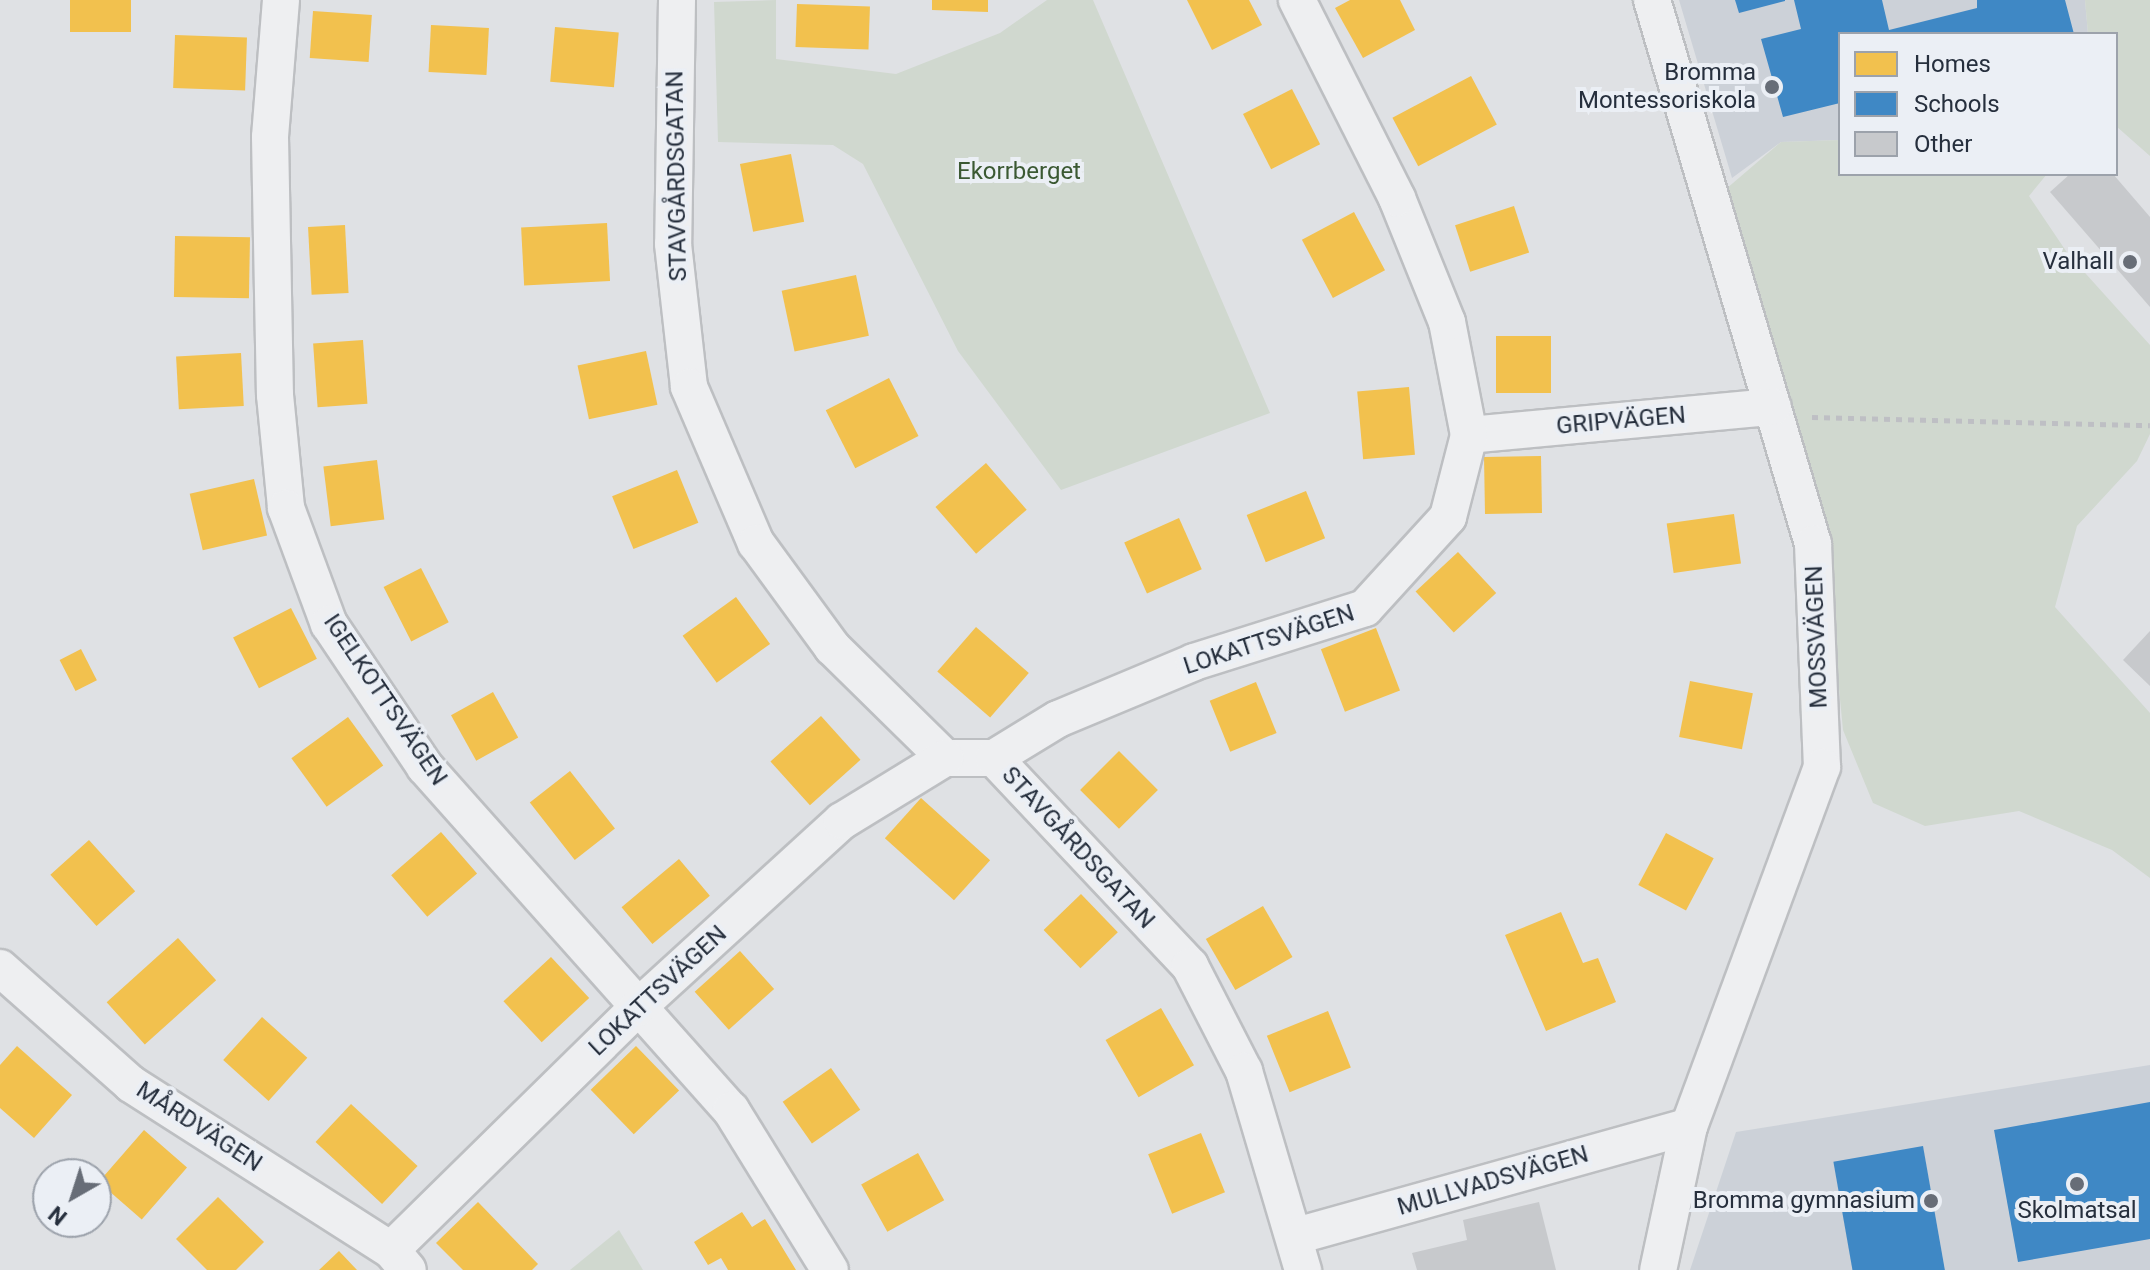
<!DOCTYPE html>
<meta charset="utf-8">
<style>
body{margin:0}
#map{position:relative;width:2150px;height:1270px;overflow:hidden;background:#dfe1e4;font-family:Roboto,sans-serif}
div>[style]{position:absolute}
.built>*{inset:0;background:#ccd1d8}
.green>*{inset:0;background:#d0d8cf}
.homes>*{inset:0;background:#f2c14e;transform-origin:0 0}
.schools>*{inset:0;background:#3f88c5;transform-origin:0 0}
.building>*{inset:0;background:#c7c9cc}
.path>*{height:5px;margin-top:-2.5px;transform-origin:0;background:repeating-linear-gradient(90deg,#bebfc4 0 6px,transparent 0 12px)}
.roads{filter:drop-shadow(2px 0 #bdbfc2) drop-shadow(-2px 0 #bdbfc2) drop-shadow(0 2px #bdbfc2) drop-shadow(0 -2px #bdbfc2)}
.street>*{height:36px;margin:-18px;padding:0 18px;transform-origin:18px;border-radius:18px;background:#eeeff1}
.dots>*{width:22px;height:22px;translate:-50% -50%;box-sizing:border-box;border:4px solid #ebeff5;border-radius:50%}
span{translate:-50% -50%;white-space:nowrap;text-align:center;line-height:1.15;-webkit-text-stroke:8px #ebeff5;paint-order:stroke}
.poi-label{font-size:24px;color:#262f3d}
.right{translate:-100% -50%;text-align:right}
.park-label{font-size:24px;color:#3b5933}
.street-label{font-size:24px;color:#262f3d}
.legend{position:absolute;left:1838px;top:32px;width:280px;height:144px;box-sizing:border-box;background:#ebeff5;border:2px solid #9ca2ab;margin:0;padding:10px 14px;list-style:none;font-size:24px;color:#262f3d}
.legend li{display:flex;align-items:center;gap:16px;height:40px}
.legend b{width:40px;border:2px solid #9ca2ab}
.north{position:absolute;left:32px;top:1158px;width:80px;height:80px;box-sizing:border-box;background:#ebeff5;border:2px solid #9ca2ab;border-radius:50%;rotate:219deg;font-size:22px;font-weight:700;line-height:32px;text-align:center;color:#262f3d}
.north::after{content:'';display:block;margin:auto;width:28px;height:36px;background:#676d77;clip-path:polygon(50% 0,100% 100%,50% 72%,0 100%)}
</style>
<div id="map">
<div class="built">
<div style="clip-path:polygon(1679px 0,2085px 0,2088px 34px,1840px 34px,1840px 140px,1781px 142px,1732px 178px)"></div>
<div style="clip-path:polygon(2150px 1065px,2150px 1270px,1690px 1270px,1736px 1132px)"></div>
</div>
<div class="green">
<div style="clip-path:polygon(776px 0,776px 59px,896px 74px,1000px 33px,1047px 0,1093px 0,1270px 413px,1061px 490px,958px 351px,863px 164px,833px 145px,718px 142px,714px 2px)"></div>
<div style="clip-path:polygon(2085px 0,2150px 0,2150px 156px,2116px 126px,2116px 34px,2088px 34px)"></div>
<div style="clip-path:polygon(1840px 140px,1840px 174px,2047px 174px,2029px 196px,2068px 254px,2150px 345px,2150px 434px,2137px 461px,2077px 526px,2055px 607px,2150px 713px,2150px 878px,2112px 850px,2019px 811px,1925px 826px,1873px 803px,1843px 730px,1827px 565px,1726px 189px,1781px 142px)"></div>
<div style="clip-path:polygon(619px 1230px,643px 1270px,570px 1270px)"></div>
</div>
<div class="homes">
<div style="left:70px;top:0;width:61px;height:32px"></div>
<div style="clip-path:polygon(932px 0,988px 0,988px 12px,932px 10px)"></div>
<div style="clip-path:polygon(1187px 0,1249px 0,1262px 25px,1212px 50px)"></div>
<div style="clip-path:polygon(1350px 0,1400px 0,1415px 30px,1363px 58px,1335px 8px)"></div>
<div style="left:797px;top:4px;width:73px;height:43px;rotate:2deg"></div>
<div style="left:313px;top:11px;width:59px;height:47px;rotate:4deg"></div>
<div style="left:431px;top:25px;width:58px;height:47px;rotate:3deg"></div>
<div style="left:555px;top:27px;width:64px;height:55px;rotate:5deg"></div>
<div style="left:175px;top:35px;width:72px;height:53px;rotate:2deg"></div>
<div style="left:1471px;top:76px;width:55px;height:89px;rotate:62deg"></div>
<div style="left:1292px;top:89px;width:62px;height:55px;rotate:63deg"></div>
<div style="left:791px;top:154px;width:69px;height:52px;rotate:79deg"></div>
<div style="left:1514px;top:206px;width:49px;height:62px;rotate:72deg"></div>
<div style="left:1354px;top:212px;width:66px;height:59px;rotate:62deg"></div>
<div style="left:607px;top:223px;width:58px;height:86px;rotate:87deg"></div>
<div style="left:345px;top:225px;width:68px;height:37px;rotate:87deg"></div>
<div style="left:175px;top:236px;width:75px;height:61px;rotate:1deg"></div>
<div style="left:856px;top:275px;width:62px;height:76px;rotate:78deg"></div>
<div style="left:1496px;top:336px;width:55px;height:57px"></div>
<div style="left:363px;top:340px;width:64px;height:50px;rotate:86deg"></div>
<div style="left:646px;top:351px;width:55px;height:70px;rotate:78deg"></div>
<div style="left:241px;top:353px;width:53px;height:65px;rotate:87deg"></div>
<div style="left:889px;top:378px;width:65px;height:71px;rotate:63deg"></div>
<div style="left:1409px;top:387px;width:68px;height:52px;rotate:85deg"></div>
<div style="left:1541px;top:456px;width:57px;height:57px;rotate:89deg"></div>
<div style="left:377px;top:460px;width:60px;height:54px;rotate:83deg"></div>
<div style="left:986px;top:463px;width:62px;height:67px;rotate:49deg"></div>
<div style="left:677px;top:470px;width:57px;height:70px;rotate:68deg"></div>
<div style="left:254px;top:479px;width:58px;height:66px;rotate:77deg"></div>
<div style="left:1306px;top:491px;width:51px;height:64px;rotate:68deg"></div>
<div style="left:1734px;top:514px;width:50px;height:68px;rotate:82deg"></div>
<div style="left:1179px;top:518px;width:56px;height:60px;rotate:66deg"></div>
<div style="left:1458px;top:552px;width:56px;height:58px;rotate:47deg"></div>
<div style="left:421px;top:568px;width:61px;height:42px;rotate:63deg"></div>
<div style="left:736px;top:597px;width:58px;height:66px;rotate:54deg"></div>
<div style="left:291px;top:608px;width:57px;height:65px;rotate:63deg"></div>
<div style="left:976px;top:627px;width:70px;height:59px;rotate:41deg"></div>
<div style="left:1376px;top:628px;width:67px;height:59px;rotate:69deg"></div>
<div style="left:81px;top:649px;width:35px;height:24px;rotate:63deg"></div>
<div style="left:1690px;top:681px;width:64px;height:57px;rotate:11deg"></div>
<div style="left:1256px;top:682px;width:55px;height:50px;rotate:68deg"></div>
<div style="left:493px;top:692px;width:52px;height:48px;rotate:61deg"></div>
<div style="left:821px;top:716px;width:59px;height:68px;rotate:48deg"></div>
<div style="left:348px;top:717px;width:60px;height:70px;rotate:54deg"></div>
<div style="left:1119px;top:751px;width:55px;height:55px;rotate:45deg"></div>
<div style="left:570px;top:771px;width:73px;height:51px;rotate:52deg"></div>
<div style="left:921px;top:798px;width:93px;height:54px;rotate:42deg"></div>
<div style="left:441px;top:832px;width:55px;height:66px;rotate:49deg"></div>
<div style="left:1666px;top:833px;width:54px;height:59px;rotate:28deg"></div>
<div style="left:89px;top:840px;width:69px;height:52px;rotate:48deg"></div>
<div style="left:679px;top:859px;width:48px;height:75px;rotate:50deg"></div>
<div style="left:1081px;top:894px;width:53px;height:52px;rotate:46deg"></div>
<div style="left:1263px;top:906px;width:59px;height:66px;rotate:60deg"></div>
<div style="clip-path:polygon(1561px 912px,1583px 963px,1598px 958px,1616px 1002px,1546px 1031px,1505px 935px)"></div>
<div style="left:178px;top:938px;width:57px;height:96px;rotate:48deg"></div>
<div style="left:740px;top:951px;width:51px;height:61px;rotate:48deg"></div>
<div style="left:551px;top:957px;width:56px;height:65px;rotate:47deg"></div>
<div style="left:1161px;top:1008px;width:66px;height:64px;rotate:60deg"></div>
<div style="left:1328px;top:1011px;width:61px;height:66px;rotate:68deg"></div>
<div style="left:262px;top:1017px;width:61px;height:58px;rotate:42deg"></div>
<div style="clip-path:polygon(17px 1046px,72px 1095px,34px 1138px,0 1108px,0 1065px)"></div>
<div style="left:636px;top:1046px;width:62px;height:63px;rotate:46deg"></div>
<div style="left:831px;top:1068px;width:51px;height:59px;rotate:55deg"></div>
<div style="left:351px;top:1104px;width:91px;height:52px;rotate:43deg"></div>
<div style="left:144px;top:1130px;width:57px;height:69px;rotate:41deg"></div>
<div style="left:1201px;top:1133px;width:64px;height:57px;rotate:68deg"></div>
<div style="left:918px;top:1153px;width:54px;height:65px;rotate:61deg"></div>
<div style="clip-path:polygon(218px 1197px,264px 1242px,236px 1270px,207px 1270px,176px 1239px)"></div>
<div style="clip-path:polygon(478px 1202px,538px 1264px,532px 1270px,463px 1270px,436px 1243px)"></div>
<div style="clip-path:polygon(742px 1212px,752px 1227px,765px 1219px,796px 1270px,728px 1270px,721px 1258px,708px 1265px,694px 1242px)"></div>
<div style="clip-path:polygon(339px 1251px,357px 1270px,319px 1270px)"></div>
</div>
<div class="schools">
<div style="clip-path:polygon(1735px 0,1785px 0,1785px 1px,1739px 13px)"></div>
<div style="clip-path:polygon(1794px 0,1882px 0,1889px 30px,1977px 8px,1977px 0,2065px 0,2074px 34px,1840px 34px,1840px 103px,1783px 117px,1761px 39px,1801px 29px)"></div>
<div style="clip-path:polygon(2150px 1102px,2150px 1239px,2018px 1262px,1994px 1130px)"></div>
<div style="left:1923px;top:1146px;width:126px;height:91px;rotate:80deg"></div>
</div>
<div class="building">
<div style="clip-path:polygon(2070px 174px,2113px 174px,2150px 217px,2150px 307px,2050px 192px)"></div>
<div style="clip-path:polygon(2150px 631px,2150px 686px,2123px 660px)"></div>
<div style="clip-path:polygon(1539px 1202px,1556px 1270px,1417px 1270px,1412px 1253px,1467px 1240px,1463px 1220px)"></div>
</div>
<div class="path">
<div style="left:1812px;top:417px;width:338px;rotate:1.4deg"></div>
</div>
<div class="roads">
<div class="street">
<div style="left:281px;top:0;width:137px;rotate:94.6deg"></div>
<div style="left:270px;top:137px;width:258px;rotate:88.9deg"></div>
<div style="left:275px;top:395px;width:114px;rotate:84.4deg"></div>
<div style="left:286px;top:508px;width:124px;rotate:69.7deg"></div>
<div style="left:329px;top:624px;width:172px;rotate:56.1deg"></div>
<div style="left:425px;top:767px;width:460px;rotate:48.3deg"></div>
<div style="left:731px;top:1110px;width:188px;rotate:58.3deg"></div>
<div style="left:677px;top:0;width:244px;rotate:90.9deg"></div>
<div style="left:673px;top:244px;width:144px;rotate:83.6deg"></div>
<div style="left:689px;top:387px;width:170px;rotate:66.8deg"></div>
<div style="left:756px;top:543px;width:129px;rotate:53.8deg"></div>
<div style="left:832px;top:647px;width:158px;rotate:44.5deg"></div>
<div style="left:945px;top:758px;width:49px"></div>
<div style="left:994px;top:758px;width:286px;rotate:46.7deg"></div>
<div style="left:1190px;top:966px;width:118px;rotate:62.8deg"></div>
<div style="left:1244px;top:1071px;width:208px;rotate:73.5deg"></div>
<div style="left:1652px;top:0;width:567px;rotate:73.51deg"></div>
<div style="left:1813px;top:544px;width:223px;rotate:87.7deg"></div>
<div style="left:1822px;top:767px;width:383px;rotate:110.3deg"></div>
<div style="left:1689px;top:1126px;width:147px;rotate:102.1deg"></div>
<div style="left:1469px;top:435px;width:305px;rotate:-5.3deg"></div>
<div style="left:994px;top:758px;width:75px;rotate:-31.4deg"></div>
<div style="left:1058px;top:719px;width:147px;rotate:-22.7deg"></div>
<div style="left:1194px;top:662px;width:179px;rotate:-17.5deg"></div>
<div style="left:1365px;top:608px;width:123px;rotate:-47.6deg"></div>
<div style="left:1448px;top:517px;width:85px;rotate:-75.6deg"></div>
<div style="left:1469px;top:435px;width:115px;rotate:-101deg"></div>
<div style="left:1447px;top:322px;width:134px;rotate:-112deg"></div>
<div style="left:1397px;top:198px;width:222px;rotate:-116.8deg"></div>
<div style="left:0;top:968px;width:175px;rotate:41.5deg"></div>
<div style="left:131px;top:1084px;width:308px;rotate:32.6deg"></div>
<div style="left:391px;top:1250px;width:26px;rotate:50deg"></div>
<div style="left:1296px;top:1236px;width:408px;rotate:-15.6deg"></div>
<div style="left:391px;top:1250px;width:345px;rotate:-44.5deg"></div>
<div style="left:637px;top:1008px;width:277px;rotate:-42.4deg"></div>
<div style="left:842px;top:821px;width:121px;rotate:-31.5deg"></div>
</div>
</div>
<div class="dots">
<div style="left:1772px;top:87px;background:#676d77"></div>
<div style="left:2130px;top:262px;background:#676d77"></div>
<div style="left:2077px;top:1184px;background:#676d77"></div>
<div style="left:1931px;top:1201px;background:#676d77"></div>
</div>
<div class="poi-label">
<span class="right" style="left:1756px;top:87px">Bromma<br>Montessoriskola</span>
<span class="right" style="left:2114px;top:262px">Valhall</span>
<span class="right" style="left:1915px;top:1201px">Bromma gymnasium</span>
<span style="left:2077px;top:1211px">Skolmatsal</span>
</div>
<div class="park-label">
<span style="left:1019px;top:172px">Ekorrberget</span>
</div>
<div class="street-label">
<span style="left:677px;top:176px;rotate:-91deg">STAVGÅRDSGATAN</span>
<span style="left:1621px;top:421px;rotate:-5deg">GRIPVÄGEN</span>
<span style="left:1817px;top:637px;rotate:-92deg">MOSSVÄGEN</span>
<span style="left:1269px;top:640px;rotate:-18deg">LOKATTSVÄGEN</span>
<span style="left:385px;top:700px;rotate:56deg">IGELKOTTSVÄGEN</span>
<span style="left:1078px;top:848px;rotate:47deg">STAVGÅRDSGATAN</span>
<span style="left:658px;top:991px;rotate:-43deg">LOKATTSVÄGEN</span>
<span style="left:199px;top:1127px;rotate:33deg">MÅRDVÄGEN</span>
<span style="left:1493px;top:1181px;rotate:-16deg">MULLVADSVÄGEN</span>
</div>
<ul class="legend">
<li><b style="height:22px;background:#f2c14e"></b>Homes</li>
<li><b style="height:22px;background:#3f88c5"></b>Schools</li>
<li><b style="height:22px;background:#c7c9cc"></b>Other</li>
</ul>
<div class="north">N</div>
</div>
